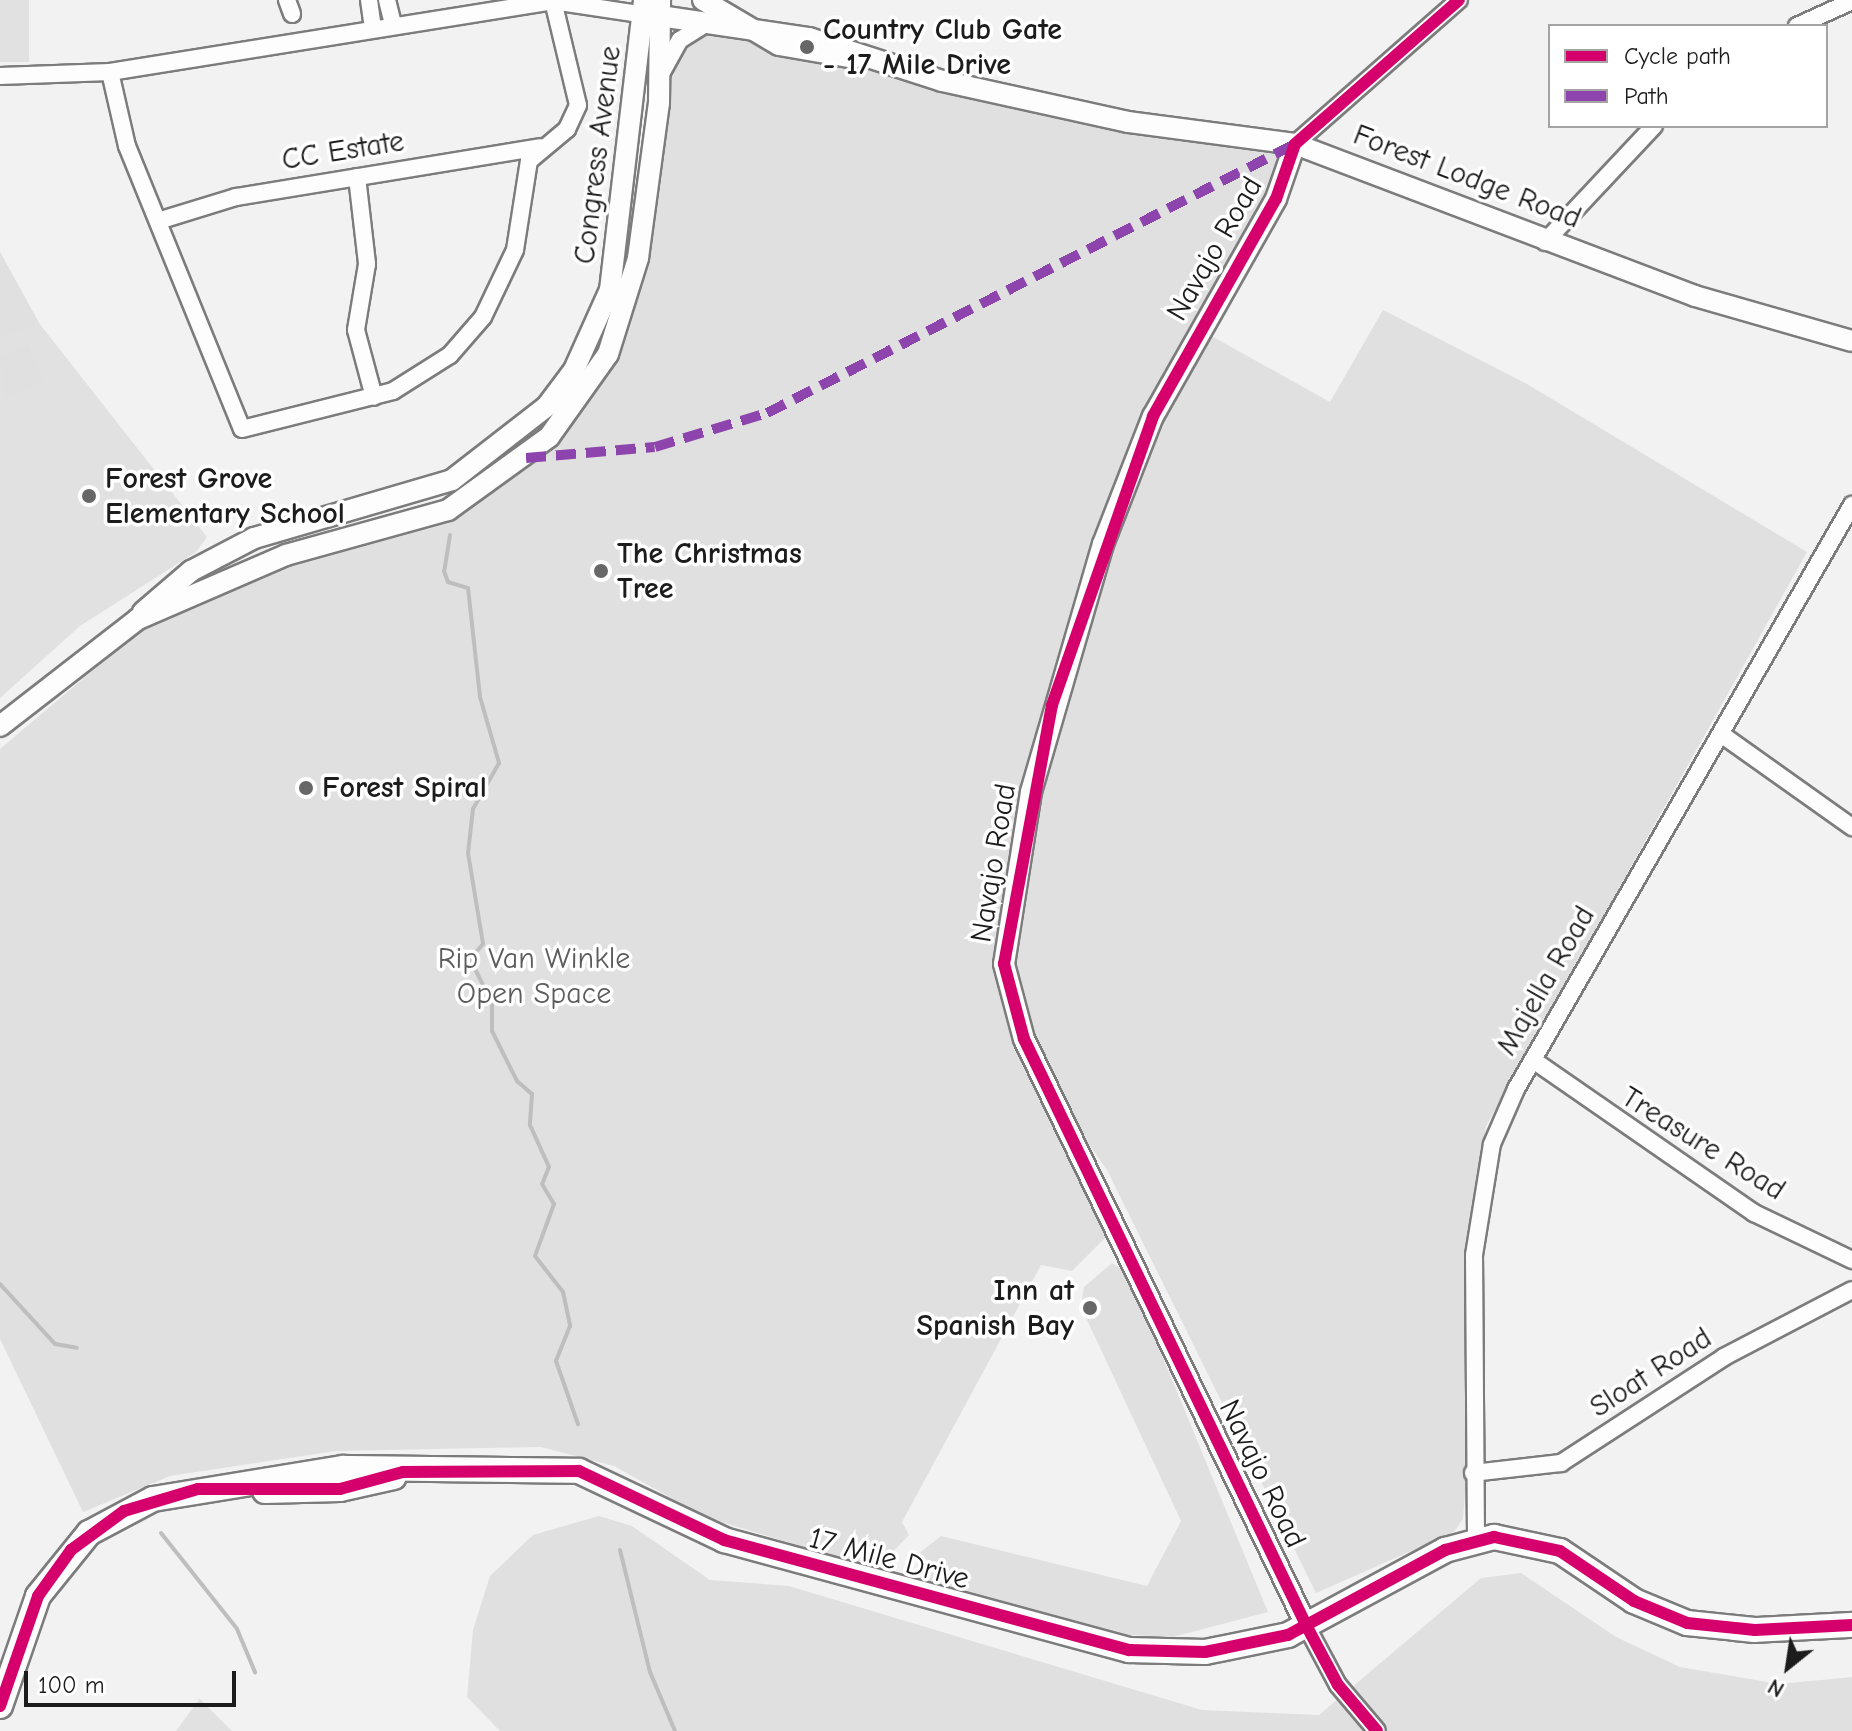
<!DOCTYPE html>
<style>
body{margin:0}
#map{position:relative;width:1852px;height:1731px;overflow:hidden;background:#f2f2f2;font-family:"Comic Neue",sans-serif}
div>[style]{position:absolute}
.built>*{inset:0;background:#e1e1e1;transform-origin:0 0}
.green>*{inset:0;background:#e0e0e0}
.stream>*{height:4px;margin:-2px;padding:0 2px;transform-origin:2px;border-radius:2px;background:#bebebe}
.roads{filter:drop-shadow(2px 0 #7c7c7c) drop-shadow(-2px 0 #7c7c7c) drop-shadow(0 2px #7c7c7c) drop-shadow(0 -2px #7c7c7c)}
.minor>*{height:16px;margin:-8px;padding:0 8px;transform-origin:8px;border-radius:8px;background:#fdfdfd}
.tertiary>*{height:20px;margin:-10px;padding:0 10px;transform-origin:10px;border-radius:10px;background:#fdfdfd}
.secondary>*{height:24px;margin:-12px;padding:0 12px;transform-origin:12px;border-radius:12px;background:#fdfdfd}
.quiet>*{height:10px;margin-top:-5px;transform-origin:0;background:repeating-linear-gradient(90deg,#8e44ad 0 20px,transparent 0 30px)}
.cycleway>*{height:12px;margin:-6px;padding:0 6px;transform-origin:6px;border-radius:6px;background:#d6006c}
.dots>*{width:22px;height:22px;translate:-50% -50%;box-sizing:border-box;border:4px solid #fff;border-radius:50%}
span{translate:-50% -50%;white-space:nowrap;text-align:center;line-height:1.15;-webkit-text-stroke:7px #fff;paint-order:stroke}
.poi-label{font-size:30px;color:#1c1c1c;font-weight:700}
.left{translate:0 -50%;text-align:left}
.right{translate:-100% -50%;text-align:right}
.street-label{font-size:30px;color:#1c1c1c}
.park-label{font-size:30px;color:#5c5c5c}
.legend{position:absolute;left:1548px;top:24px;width:280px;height:104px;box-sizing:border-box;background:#fff;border:2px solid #a4a4a4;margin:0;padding:10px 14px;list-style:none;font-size:24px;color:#1c1c1c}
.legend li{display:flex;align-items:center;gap:16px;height:40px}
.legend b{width:40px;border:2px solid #a4a4a4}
.north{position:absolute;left:1748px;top:1627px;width:80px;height:80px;-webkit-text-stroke:6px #fff;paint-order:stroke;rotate:210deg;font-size:22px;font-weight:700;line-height:32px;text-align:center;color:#1c1c1c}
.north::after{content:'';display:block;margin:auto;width:28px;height:36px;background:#1c1c1c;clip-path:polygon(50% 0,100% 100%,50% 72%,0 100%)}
.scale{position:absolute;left:24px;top:1671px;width:212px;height:36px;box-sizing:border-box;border:4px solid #1c1c1c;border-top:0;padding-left:10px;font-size:24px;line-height:28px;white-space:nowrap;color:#1c1c1c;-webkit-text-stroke:6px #fff;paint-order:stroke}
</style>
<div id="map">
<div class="built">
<div style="left:0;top:0;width:29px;height:62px"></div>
<div style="clip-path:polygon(0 252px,39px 323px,207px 537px,196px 552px,80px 626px,0 698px)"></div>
<div style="clip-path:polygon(200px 1698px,200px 1699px,232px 1731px,176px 1731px)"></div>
</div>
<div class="green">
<div style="clip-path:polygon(695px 28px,1295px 144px,1199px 329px,1330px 402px,1383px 310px,1527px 384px,1807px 552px,1486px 1126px,1467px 1240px,1469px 1440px,1463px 1519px,1454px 1532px,1316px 1593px,1107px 1170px,1046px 1083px,1107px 1236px,1072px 1271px,1041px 1265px,902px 1522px,909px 1535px,876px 1569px,705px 1517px,614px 1466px,541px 1447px,336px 1451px,170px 1476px,83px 1512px,0 1339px,0 749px,143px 628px,180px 606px,231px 580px,427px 518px,512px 468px,614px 341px,660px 81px)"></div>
<div style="clip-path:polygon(0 252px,39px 323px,0 339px)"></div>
<div style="clip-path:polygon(28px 345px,44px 382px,5px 398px,0 357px)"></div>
<div style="clip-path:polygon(1112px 1263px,1128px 1273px,1268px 1612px,1173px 1637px,1113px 1634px,917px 1577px,917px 1555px,941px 1536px,1147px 1586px,1181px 1521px,1081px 1307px,1084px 1287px)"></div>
<div style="clip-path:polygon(599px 1516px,632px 1526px,710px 1580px,789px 1586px,1202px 1710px,1319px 1715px,1481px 1578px,1521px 1573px,1616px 1637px,1680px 1667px,1779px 1684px,1852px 1677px,1852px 1731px,500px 1731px,467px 1697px,473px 1630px,490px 1576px,533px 1535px)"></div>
</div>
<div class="stream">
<div style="left:450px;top:535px;width:36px;rotate:99deg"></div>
<div style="left:444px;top:571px;width:12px;rotate:70deg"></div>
<div style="left:448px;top:582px;width:21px;rotate:17deg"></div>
<div style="left:468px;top:588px;width:110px;rotate:83.7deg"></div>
<div style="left:480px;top:697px;width:69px;rotate:73.9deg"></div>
<div style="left:499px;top:763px;width:53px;rotate:119.5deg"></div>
<div style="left:473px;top:809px;width:44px;rotate:96.5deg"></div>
<div style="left:468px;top:853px;width:92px;rotate:80.6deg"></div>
<div style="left:483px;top:944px;width:20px;rotate:131deg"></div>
<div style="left:470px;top:959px;width:49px;rotate:63.4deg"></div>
<div style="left:492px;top:1003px;width:28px;rotate:90deg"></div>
<div style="left:492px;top:1031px;width:56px;rotate:63.4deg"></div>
<div style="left:517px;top:1081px;width:20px;rotate:41deg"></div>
<div style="left:532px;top:1094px;width:31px;rotate:94deg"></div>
<div style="left:530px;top:1125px;width:46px;rotate:65.7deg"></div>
<div style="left:549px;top:1167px;width:18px;rotate:112deg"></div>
<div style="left:542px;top:1184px;width:23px;rotate:59deg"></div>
<div style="left:554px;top:1204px;width:55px;rotate:110.1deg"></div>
<div style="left:535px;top:1256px;width:46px;rotate:52.1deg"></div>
<div style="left:563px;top:1292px;width:35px;rotate:78deg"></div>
<div style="left:570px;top:1326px;width:38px;rotate:112deg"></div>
<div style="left:556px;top:1361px;width:67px;rotate:70.8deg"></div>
<div style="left:0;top:1284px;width:81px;rotate:47.5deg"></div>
<div style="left:55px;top:1344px;width:22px;rotate:10deg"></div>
<div style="left:161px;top:1533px;width:122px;rotate:51.6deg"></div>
<div style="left:237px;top:1629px;width:47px;rotate:67.3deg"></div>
<div style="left:620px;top:1550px;width:126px;rotate:76.2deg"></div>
<div style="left:650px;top:1672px;width:64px;rotate:67deg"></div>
</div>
<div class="roads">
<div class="minor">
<div style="left:287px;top:0;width:15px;rotate:70deg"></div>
<div style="left:369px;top:0;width:28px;rotate:82deg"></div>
<div style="left:387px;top:0;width:25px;rotate:76deg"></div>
<div style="left:1797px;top:26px;width:60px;rotate:-24.4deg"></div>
<div style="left:110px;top:72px;width:76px;rotate:77.1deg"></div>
<div style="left:127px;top:146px;width:305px;rotate:67.9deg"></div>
<div style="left:242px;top:429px;width:156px;rotate:-14.1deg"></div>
<div style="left:393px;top:391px;width:67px;rotate:-32.3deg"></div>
<div style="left:450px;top:355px;width:50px;rotate:-49deg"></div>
<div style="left:483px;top:317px;width:74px;rotate:-64.5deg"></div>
<div style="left:515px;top:250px;width:90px;rotate:-81.1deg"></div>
<div style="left:529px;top:161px;width:50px;rotate:-40.1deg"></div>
<div style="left:567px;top:129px;width:26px;rotate:-65deg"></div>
<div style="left:578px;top:105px;width:107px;rotate:-103.5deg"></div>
<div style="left:662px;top:72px;width:37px;rotate:-61deg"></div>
<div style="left:680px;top:40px;width:31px;rotate:-32deg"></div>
<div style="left:0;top:76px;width:110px;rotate:-2.1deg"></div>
<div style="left:110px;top:72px;width:449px;rotate:-9.1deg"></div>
<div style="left:553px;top:1px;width:100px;rotate:8.6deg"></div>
<div style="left:1295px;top:144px;width:218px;rotate:-41.3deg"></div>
<div style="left:357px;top:177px;width:88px;rotate:83.4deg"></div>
<div style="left:367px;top:264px;width:67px;rotate:99.5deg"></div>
<div style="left:356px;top:330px;width:69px;rotate:75deg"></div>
<div style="left:158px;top:221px;width:82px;rotate:-17.1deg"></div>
<div style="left:236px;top:197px;width:308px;rotate:-9.3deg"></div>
<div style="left:1545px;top:242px;width:159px;rotate:-46.8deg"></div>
<div style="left:1721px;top:734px;width:161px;rotate:35.4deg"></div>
<div style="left:1533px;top:1060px;width:269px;rotate:34.7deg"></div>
<div style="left:1754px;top:1213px;width:109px;rotate:25.6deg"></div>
<div style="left:1473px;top:1473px;width:89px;rotate:-6.5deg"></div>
<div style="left:1561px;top:1463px;width:194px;rotate:-33deg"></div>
<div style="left:1724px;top:1357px;width:144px;rotate:-27.6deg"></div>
<div style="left:1476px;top:1539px;width:284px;rotate:-90.4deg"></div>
<div style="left:1474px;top:1255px;width:112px;rotate:-80.8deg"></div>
<div style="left:1492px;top:1144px;width:60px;rotate:-66.4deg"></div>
<div style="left:1516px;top:1089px;width:674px;rotate:-60.09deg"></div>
<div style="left:1307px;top:1627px;width:66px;rotate:61.9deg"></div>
<div style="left:1338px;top:1685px;width:60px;rotate:49.7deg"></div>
</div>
<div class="tertiary">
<div style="left:703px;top:0;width:88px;rotate:30.6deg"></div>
<div style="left:779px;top:45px;width:76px;rotate:9.8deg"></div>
<div style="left:660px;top:16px;width:151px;rotate:8.4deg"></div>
<div style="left:809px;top:38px;width:140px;rotate:17.9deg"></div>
<div style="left:942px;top:81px;width:190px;rotate:12.4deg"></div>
<div style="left:1128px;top:122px;width:168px;rotate:7.5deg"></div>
<div style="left:1295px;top:144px;width:428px;rotate:20.8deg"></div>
<div style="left:1695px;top:296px;width:163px;rotate:16deg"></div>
<div style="left:1295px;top:144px;width:58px;rotate:109.1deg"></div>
<div style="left:1276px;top:199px;width:249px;rotate:119.5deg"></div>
<div style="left:1153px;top:416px;width:137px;rotate:111.3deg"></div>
<div style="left:1103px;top:544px;width:258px;rotate:106.2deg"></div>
<div style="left:1031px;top:792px;width:174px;rotate:98.9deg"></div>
<div style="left:1004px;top:964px;width:78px;rotate:75.1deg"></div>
<div style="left:1024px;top:1039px;width:653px;rotate:64.3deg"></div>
<div style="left:143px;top:612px;width:63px;rotate:-40.5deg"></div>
<div style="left:191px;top:571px;width:71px;rotate:-27.6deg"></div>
<div style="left:254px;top:538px;width:206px;rotate:-16.3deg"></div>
<div style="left:452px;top:480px;width:120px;rotate:-37.9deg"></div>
<div style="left:547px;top:406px;width:45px;rotate:-53.1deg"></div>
<div style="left:574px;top:370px;width:88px;rotate:-65.8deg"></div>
<div style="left:610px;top:290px;width:292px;rotate:-83.3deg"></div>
<div style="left:0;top:726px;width:175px;rotate:-37.8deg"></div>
<div style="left:138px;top:619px;width:161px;rotate:-23.4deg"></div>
<div style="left:286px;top:555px;width:168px;rotate:-15.5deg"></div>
<div style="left:448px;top:510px;width:125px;rotate:-35.9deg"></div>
<div style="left:549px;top:437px;width:102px;rotate:-54.6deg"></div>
<div style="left:608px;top:354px;width:101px;rotate:-72.6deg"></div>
<div style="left:638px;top:258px;width:156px;rotate:-82.3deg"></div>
<div style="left:659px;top:103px;width:103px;rotate:-89.4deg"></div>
</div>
<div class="secondary">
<div style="left:265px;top:1491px;width:75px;rotate:-1.5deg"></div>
<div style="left:340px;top:1489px;width:55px;rotate:-12.5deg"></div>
<div style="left:0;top:1706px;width:116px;rotate:-70.9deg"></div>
<div style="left:38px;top:1596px;width:81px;rotate:-51deg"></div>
<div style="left:89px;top:1533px;width:72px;rotate:-28deg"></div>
<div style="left:153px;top:1499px;width:193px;rotate:-9.3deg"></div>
<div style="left:343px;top:1468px;width:236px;rotate:0.7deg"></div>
<div style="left:579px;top:1471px;width:161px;rotate:25.4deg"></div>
<div style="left:724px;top:1540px;width:420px;rotate:15.2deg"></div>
<div style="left:1129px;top:1650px;width:76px;rotate:1.5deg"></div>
<div style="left:1205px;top:1652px;width:85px;rotate:-11.6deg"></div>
<div style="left:1288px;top:1635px;width:179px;rotate:-28.4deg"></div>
<div style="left:1445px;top:1550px;width:51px;rotate:-14.9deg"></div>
<div style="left:1494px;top:1537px;width:67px;rotate:12deg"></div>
<div style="left:1560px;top:1551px;width:89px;rotate:34deg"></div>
<div style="left:1634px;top:1601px;width:57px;rotate:22.5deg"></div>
<div style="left:1687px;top:1623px;width:68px;rotate:5.9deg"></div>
<div style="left:1755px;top:1630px;width:97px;rotate:-3deg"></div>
</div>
</div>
<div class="quiet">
<div style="left:526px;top:458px;width:129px;rotate:-4.9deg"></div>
<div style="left:655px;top:447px;width:117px;rotate:-16.9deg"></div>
<div style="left:767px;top:413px;width:593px;rotate:-27deg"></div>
</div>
<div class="cycleway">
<div style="left:0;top:1706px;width:116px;rotate:-70.9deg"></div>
<div style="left:38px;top:1596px;width:57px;rotate:-54.3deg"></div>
<div style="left:71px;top:1550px;width:66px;rotate:-36.3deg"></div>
<div style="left:124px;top:1511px;width:77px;rotate:-16.6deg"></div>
<div style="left:198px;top:1489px;width:142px"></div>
<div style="left:340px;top:1489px;width:65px;rotate:-15.1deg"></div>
<div style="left:403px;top:1472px;width:176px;rotate:-0.3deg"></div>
<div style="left:579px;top:1471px;width:161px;rotate:25.4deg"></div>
<div style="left:724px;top:1540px;width:420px;rotate:15.2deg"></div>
<div style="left:1129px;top:1650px;width:76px;rotate:1.5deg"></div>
<div style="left:1205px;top:1652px;width:85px;rotate:-11.6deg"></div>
<div style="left:1288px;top:1635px;width:179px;rotate:-28.4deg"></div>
<div style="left:1445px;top:1550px;width:51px;rotate:-14.9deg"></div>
<div style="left:1494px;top:1537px;width:67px;rotate:12deg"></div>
<div style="left:1560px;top:1551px;width:89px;rotate:34deg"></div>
<div style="left:1634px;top:1601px;width:57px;rotate:22.5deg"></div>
<div style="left:1687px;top:1623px;width:68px;rotate:5.9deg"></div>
<div style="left:1755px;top:1630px;width:97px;rotate:-3deg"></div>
<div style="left:1377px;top:1731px;width:60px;rotate:-130.3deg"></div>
<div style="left:1338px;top:1685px;width:66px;rotate:-118.1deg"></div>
<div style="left:1307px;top:1627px;width:653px;rotate:-115.7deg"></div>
<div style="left:1024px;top:1039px;width:78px;rotate:-104.9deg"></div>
<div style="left:1004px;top:964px;width:263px;rotate:-79.5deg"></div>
<div style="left:1052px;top:705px;width:306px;rotate:-70.7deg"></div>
<div style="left:1153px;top:416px;width:249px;rotate:-60.5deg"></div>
<div style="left:1276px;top:199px;width:58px;rotate:-70.9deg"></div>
<div style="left:1295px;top:144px;width:218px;rotate:-41.3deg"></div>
</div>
<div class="dots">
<div style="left:807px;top:47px;background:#676767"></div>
<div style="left:89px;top:496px;background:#676767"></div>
<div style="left:601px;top:571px;background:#676767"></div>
<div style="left:306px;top:788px;background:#676767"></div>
<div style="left:1090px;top:1308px;background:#676767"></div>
</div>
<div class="poi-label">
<span class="left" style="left:823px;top:47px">Country Club Gate<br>- 17 Mile Drive</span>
<span class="left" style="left:105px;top:496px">Forest Grove<br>Elementary School</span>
<span class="left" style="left:617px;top:571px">The Christmas<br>Tree</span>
<span class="left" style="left:322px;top:788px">Forest Spiral</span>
<span class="right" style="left:1074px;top:1308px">Inn at<br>Spanish Bay</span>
</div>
<div class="street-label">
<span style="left:343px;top:151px;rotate:-9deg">CC Estate</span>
<span style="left:598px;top:155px;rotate:-83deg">Congress Avenue</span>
<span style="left:1467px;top:177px;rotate:21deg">Forest Lodge Road</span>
<span style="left:1215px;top:249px;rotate:-60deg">Navajo Road</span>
<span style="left:994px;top:863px;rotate:-81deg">Navajo Road</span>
<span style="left:1546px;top:981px;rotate:-60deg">Majella Road</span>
<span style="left:1703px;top:1144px;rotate:32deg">Treasure Road</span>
<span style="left:1651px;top:1373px;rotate:-33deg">Sloat Road</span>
<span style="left:1262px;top:1474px;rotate:64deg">Navajo Road</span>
<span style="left:889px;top:1559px;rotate:15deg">17 Mile Drive</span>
</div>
<div class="park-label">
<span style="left:534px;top:976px">Rip Van Winkle<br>Open Space</span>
</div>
<ul class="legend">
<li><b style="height:10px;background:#d6006c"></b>Cycle path</li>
<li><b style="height:10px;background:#8e44ad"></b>Path</li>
</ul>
<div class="north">N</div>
<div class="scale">100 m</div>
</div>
